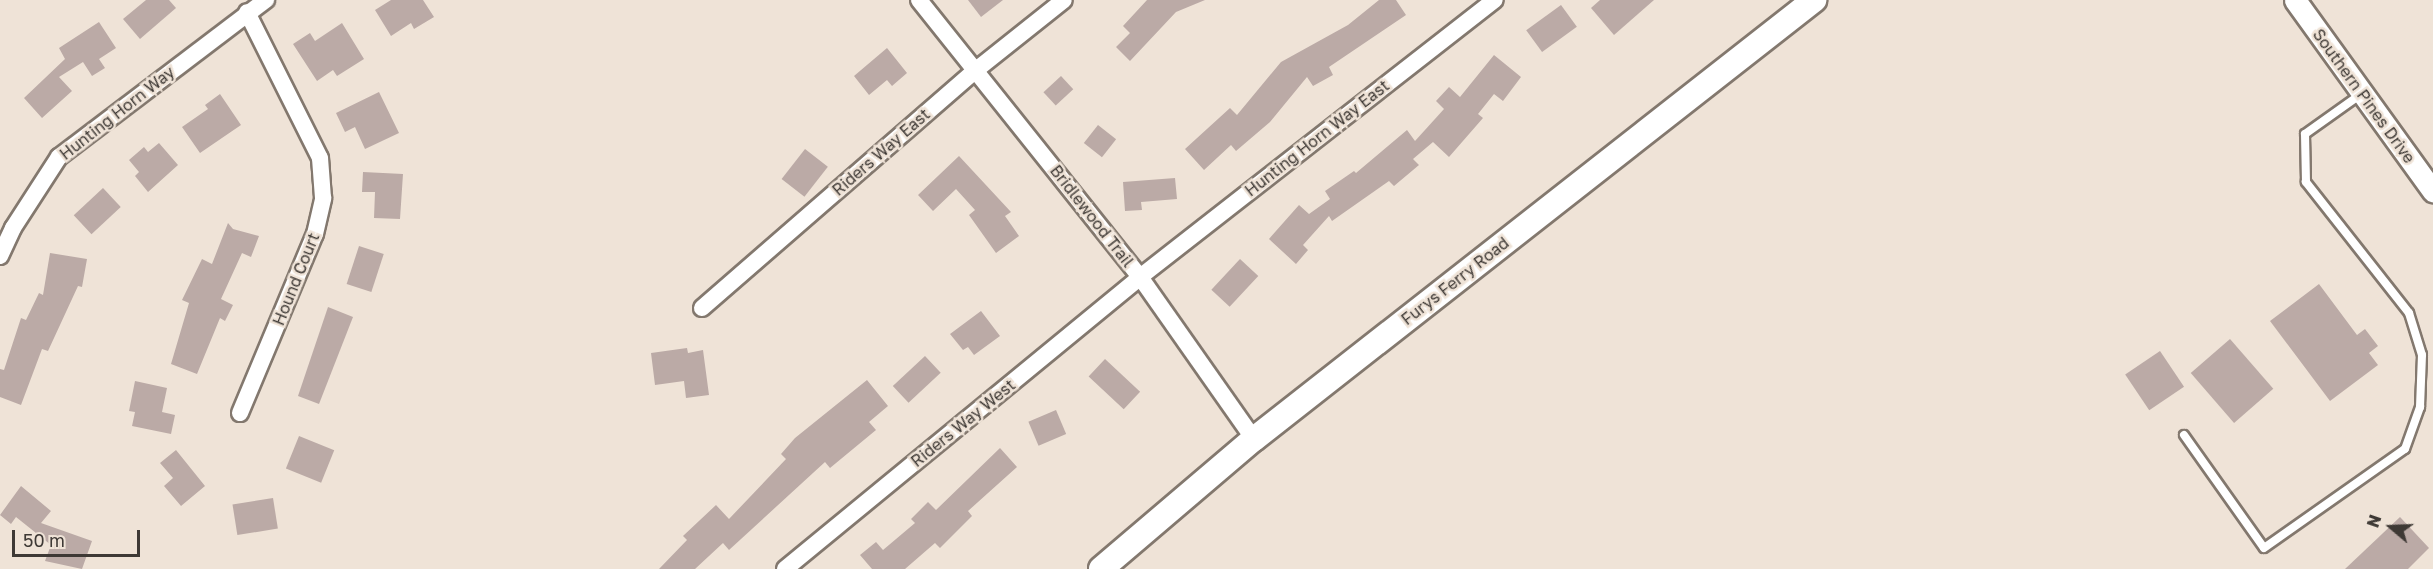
<!DOCTYPE html>
<style>
body{margin:0}
#map{position:relative;width:2433px;height:569px;overflow:hidden;background:#efe3d7;font-family:"Golos Text",sans-serif}
div>[style]{position:absolute}
.building>*{inset:0;background:#bbaaa6;transform-origin:0 0}
.roads{filter:drop-shadow(2px 0 #83786e) drop-shadow(-2px 0 #83786e) drop-shadow(0 2px #83786e) drop-shadow(0 -2px #83786e)}
.service>*{height:8px;margin:-4px;padding:0 4px;transform-origin:4px;border-radius:4px;background:#fff}
.minor>*{height:16px;margin:-8px;padding:0 8px;transform-origin:8px;border-radius:8px;background:#fff}
.tertiary>*{height:21px;margin:-10.5px;padding:0 10.5px;transform-origin:10.5px;border-radius:10.5px;background:#fff}
.secondary>*{height:24px;margin:-12px;padding:0 12px;transform-origin:12px;border-radius:12px;background:#fff}
span{translate:-50% -50%;white-space:nowrap;text-align:center;line-height:1.15;-webkit-text-stroke:5px #efe3d7;paint-order:stroke}
.street-label{font-size:16px;color:#3e3935}
.north{position:absolute;left:2361px;top:497px;width:60px;height:60px;-webkit-text-stroke:4px #efe3d7;paint-order:stroke;rotate:289deg;font-size:16px;font-weight:700;line-height:24px;text-align:center;color:#3e3935}
.north::after{content:'';display:block;margin:auto;width:21px;height:27px;background:#3e3935;clip-path:polygon(50% 0,100% 100%,50% 72%,0 100%)}
.scale{position:absolute;left:12px;top:530px;width:128px;height:27px;box-sizing:border-box;border:3px solid #3e3935;border-top:0;padding-left:8px;font-size:18px;line-height:21px;white-space:nowrap;color:#3e3935;-webkit-text-stroke:4px #efe3d7;paint-order:stroke}
</style>
<div id="map">
<div class="building">
<div style="clip-path:polygon(146px 0,169px 0,176px 8px,140px 39px,123px 19px)"></div>
<div style="clip-path:polygon(391px 0,423px 0,434px 17px,414px 29px,411px 23px,391px 36px,375px 10px)"></div>
<div style="clip-path:polygon(968px 0,1003px 0,981px 17px)"></div>
<div style="clip-path:polygon(1147px 0,1205px 0,1176px 12px,1130px 61px,1116px 47px,1130px 33px,1123px 26px)"></div>
<div style="clip-path:polygon(1379px 0,1396px 0,1406px 15px,1329px 67px,1333px 75px,1313px 86px,1307px 77px,1270px 122px,1236px 151px,1231px 145px,1204px 170px,1185px 149px,1230px 108px,1237px 115px,1281px 62px,1348px 25px)"></div>
<div style="clip-path:polygon(1600px 0,1654px 0,1614px 35px,1591px 8px)"></div>
<div style="left:1561px;top:5px;width:27px;height:43px;rotate:54deg"></div>
<div style="clip-path:polygon(99px 22px,116px 48px,99px 59px,105px 68px,92px 76px,83px 62px,59px 77px,72px 91px,42px 118px,24px 98px,65px 59px,59px 48px)"></div>
<div style="clip-path:polygon(342px 23px,364px 59px,337px 76px,333px 70px,317px 81px,293px 44px,310px 33px,315px 41px)"></div>
<div style="clip-path:polygon(887px 48px,907px 73px,892px 86px,887px 80px,869px 95px,854px 76px)"></div>
<div style="clip-path:polygon(1494px 55px,1521px 77px,1503px 101px,1494px 94px,1478px 114px,1483px 118px,1449px 157px,1433px 142px,1413px 159px,1419px 165px,1394px 186px,1389px 181px,1332px 221px,1329px 216px,1303px 245px,1308px 250px,1296px 264px,1269px 239px,1299px 205px,1309px 214px,1330px 199px,1325px 191px,1354px 171px,1356px 173px,1407px 130px,1415px 141px,1444px 109px,1436px 101px,1449px 87px,1460px 97px)"></div>
<div style="left:1061px;top:76px;width:18px;height:24px;rotate:47deg"></div>
<div style="clip-path:polygon(379px 92px,399px 133px,365px 149px,355px 127px,345px 132px,336px 113px)"></div>
<div style="clip-path:polygon(220px 94px,241px 125px,200px 153px,182px 127px,208px 109px,205px 105px)"></div>
<div style="left:1098px;top:125px;width:23px;height:23px;rotate:38deg"></div>
<div style="clip-path:polygon(159px 143px,178px 165px,148px 192px,135px 176px,139px 172px,129px 160px,144px 147px,148px 152px)"></div>
<div style="left:805px;top:149px;width:29px;height:38px;rotate:38deg"></div>
<div style="clip-path:polygon(959px 156px,1011px 212px,1005px 216px,1019px 236px,996px 253px,969px 215px,975px 210px,956px 189px,933px 211px,918px 195px)"></div>
<div style="clip-path:polygon(363px 172px,403px 174px,400px 219px,374px 218px,375px 192px,362px 192px)"></div>
<div style="clip-path:polygon(1175px 178px,1177px 199px,1141px 202px,1142px 210px,1125px 211px,1123px 182px)"></div>
<div style="left:103px;top:188px;width:26px;height:40px;rotate:47deg"></div>
<div style="clip-path:polygon(228px 223px,233px 229px,259px 236px,251px 257px,242px 253px,221px 299px,233px 305px,225px 321px,220px 318px,197px 374px,171px 364px,189px 303px,182px 300px,202px 259px,212px 264px)"></div>
<div style="left:359px;top:246px;width:26px;height:40px;rotate:18deg"></div>
<div style="clip-path:polygon(50px 253px,87px 259px,82px 287px,78px 286px,48px 351px,42px 349px,21px 405px,0 397px,0 369px,4px 370px,21px 318px,26px 320px,39px 293px,43px 295px)"></div>
<div style="left:1240px;top:259px;width:25px;height:42px;rotate:43deg"></div>
<div style="clip-path:polygon(2319px 284px,2357px 335px,2365px 329px,2378px 346px,2369px 353px,2378px 365px,2330px 401px,2270px 321px)"></div>
<div style="clip-path:polygon(328px 307px,353px 317px,319px 404px,298px 396px)"></div>
<div style="clip-path:polygon(981px 311px,1000px 336px,974px 355px,968px 347px,963px 350px,950px 334px)"></div>
<div style="left:2230px;top:339px;width:66px;height:52px;rotate:49deg"></div>
<div style="clip-path:polygon(687px 348px,688px 353px,703px 350px,709px 395px,686px 398px,684px 381px,655px 385px,651px 353px)"></div>
<div style="left:2160px;top:351px;width:43px;height:42px;rotate:56deg"></div>
<div style="left:925px;top:356px;width:23px;height:44px;rotate:47deg"></div>
<div style="left:1105px;top:359px;width:48px;height:24px;rotate:43deg"></div>
<div style="clip-path:polygon(867px 380px,888px 406px,869px 422px,876px 430px,830px 468px,825px 462px,729px 550px,723px 543px,695px 569px,659px 569px,687px 540px,683px 536px,716px 505px,729px 519px,786px 459px,781px 454px,795px 438px)"></div>
<div style="clip-path:polygon(135px 381px,167px 388px,162px 412px,175px 415px,171px 434px,132px 426px,135px 412px,129px 411px)"></div>
<div style="left:1056px;top:410px;width:26px;height:30px;rotate:67deg"></div>
<div style="left:299px;top:436px;width:38px;height:35px;rotate:22deg"></div>
<div style="clip-path:polygon(1000px 448px,1017px 467px,968px 511px,972px 516px,940px 548px,935px 543px,905px 569px,872px 569px,860px 555px,876px 542px,883px 550px,915px 523px,911px 519px,928px 502px,936px 510px)"></div>
<div style="clip-path:polygon(176px 450px,205px 486px,181px 506px,164px 486px,173px 478px,160px 463px)"></div>
<div style="clip-path:polygon(21px 486px,51px 511px,41px 523px,92px 541px,82px 569px,45px 561px,51px 545px,16px 517px,11px 524px,0 515px)"></div>
<div style="left:273px;top:498px;width:31px;height:41px;rotate:81deg"></div>
<div style="clip-path:polygon(2400px 517px,2429px 548px,2408px 569px,2345px 569px)"></div>
</div>
<div class="roads">
<div class="service">
<div style="left:2184px;top:435px;width:138px;rotate:54.7deg"></div>
<div style="left:2264px;top:548px;width:172px;rotate:-35.1deg"></div>
<div style="left:2405px;top:449px;width:45px;rotate:-70.3deg"></div>
<div style="left:2420px;top:407px;width:52px;rotate:-87.8deg"></div>
<div style="left:2422px;top:355px;width:44px;rotate:-107.2deg"></div>
<div style="left:2409px;top:313px;width:167px;rotate:-128.2deg"></div>
<div style="left:2306px;top:182px;width:48px;rotate:-91.2deg"></div>
<div style="left:2305px;top:134px;width:69px;rotate:-35.5deg"></div>
</div>
<div class="minor">
<div style="left:919px;top:0;width:354px;rotate:51.4deg"></div>
<div style="left:1140px;top:277px;width:198px;rotate:54.9deg"></div>
<div style="left:0;top:256px;width:31px;rotate:-65deg"></div>
<div style="left:13px;top:228px;width:85px;rotate:-57.1deg"></div>
<div style="left:59px;top:157px;width:260px;rotate:-37.2deg"></div>
<div style="left:702px;top:308px;width:363px;rotate:-41deg"></div>
<div style="left:976px;top:70px;width:112px;rotate:-38.5deg"></div>
<div style="left:240px;top:413px;width:194px;rotate:-67.3deg"></div>
<div style="left:315px;top:234px;width:37px;rotate:-77deg"></div>
<div style="left:323px;top:198px;width:40px;rotate:-94.3deg"></div>
<div style="left:320px;top:158px;width:163px;rotate:-116.6deg"></div>
<div style="left:785px;top:569px;width:460px;rotate:-39.4deg"></div>
<div style="left:1140px;top:277px;width:450px;rotate:-38deg"></div>
</div>
<div class="tertiary">
<div style="left:2295px;top:0;width:236px;rotate:54.2deg"></div>
</div>
<div class="secondary">
<div style="left:1101px;top:569px;width:201px;rotate:-40.4deg"></div>
<div style="left:1254px;top:439px;width:712px;rotate:-38.09deg"></div>
</div>
</div>
<div class="street-label">
<span style="left:2364px;top:96px;rotate:54deg">Southern Pines Drive</span>
<span style="left:117px;top:113px;rotate:-38deg">Hunting Horn Way</span>
<span style="left:1317px;top:138px;rotate:-38deg">Hunting Horn Way East</span>
<span style="left:881px;top:152px;rotate:-41deg">Riders Way East</span>
<span style="left:1092px;top:216px;rotate:52deg">Bridlewood Trail</span>
<span style="left:296px;top:279px;rotate:-68deg">Hound Court</span>
<span style="left:1455px;top:281px;rotate:-38deg">Furys Ferry Road</span>
<span style="left:963px;top:423px;rotate:-39deg">Riders Way West</span>
</div>
<div class="north">N</div>
<div class="scale">50 m</div>
</div>
